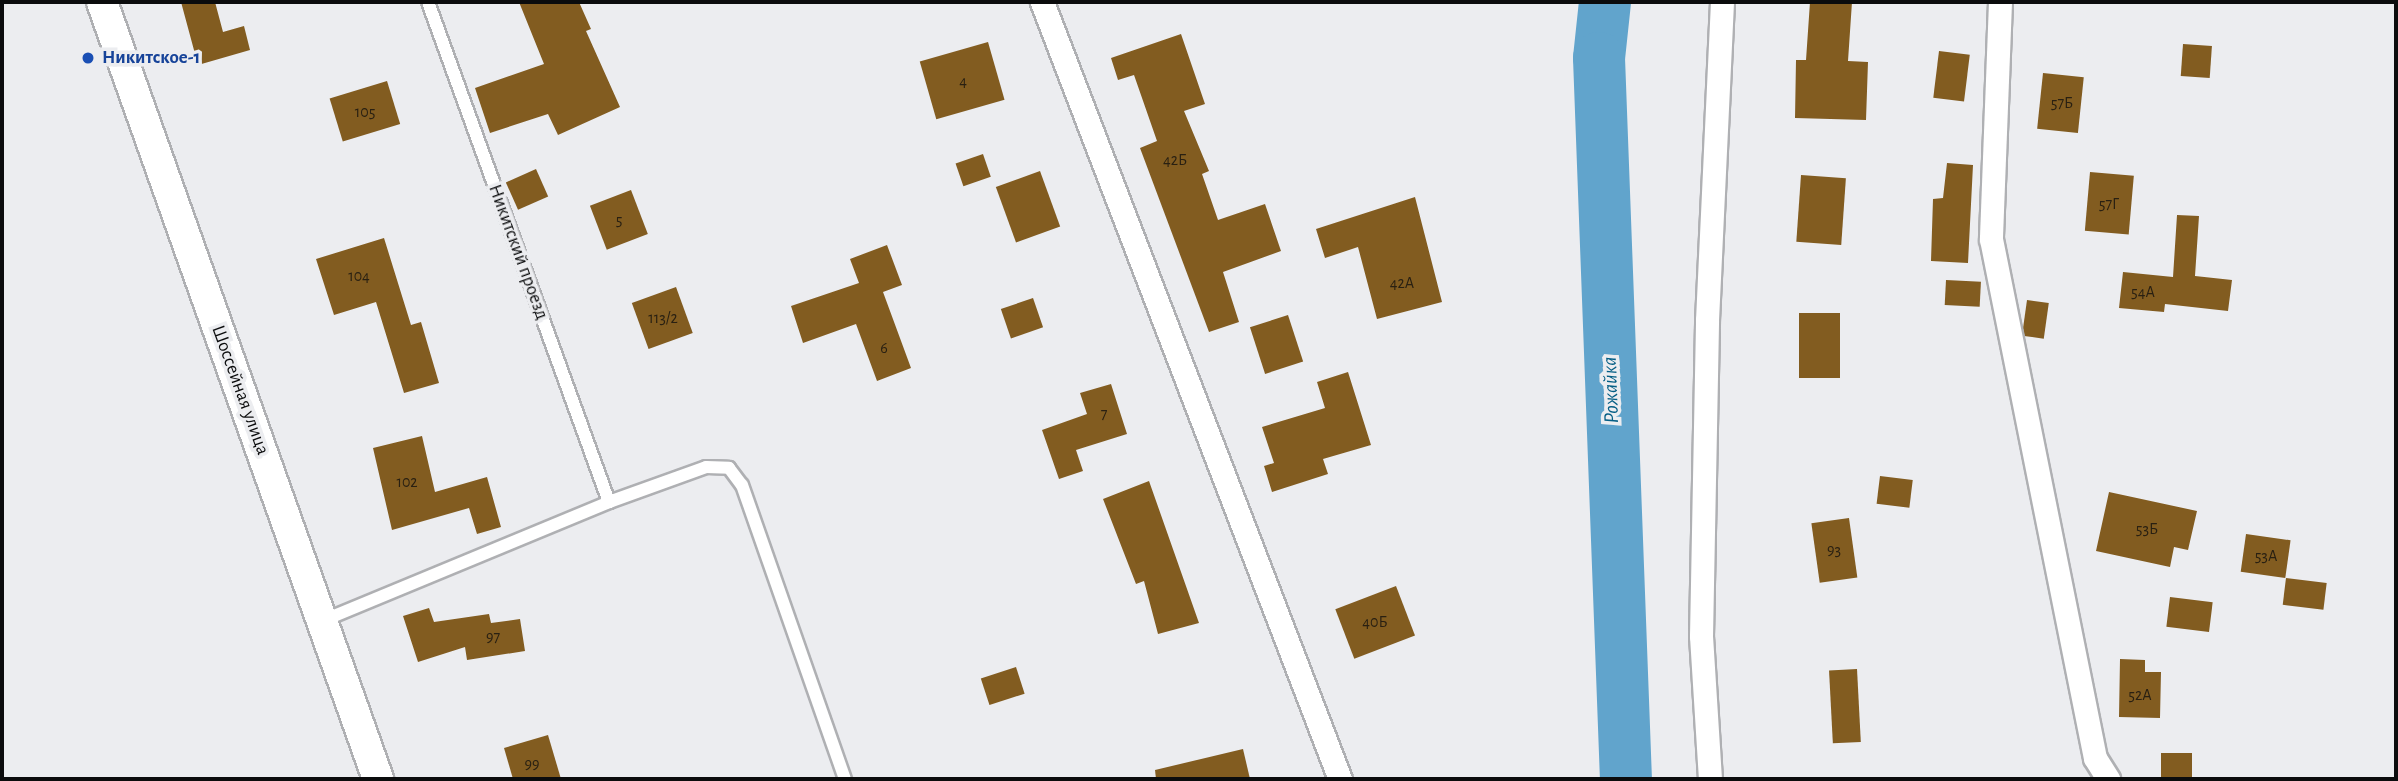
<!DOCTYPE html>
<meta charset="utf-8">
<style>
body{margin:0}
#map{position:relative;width:2398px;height:781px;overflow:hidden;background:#ecedf0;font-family:"Alegreya Sans",sans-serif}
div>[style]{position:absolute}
.river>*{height:52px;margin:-26px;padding:0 26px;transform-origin:26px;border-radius:26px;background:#61a4cc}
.building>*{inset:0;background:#825c20;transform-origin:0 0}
.roads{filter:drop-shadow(2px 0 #afb0b3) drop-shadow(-2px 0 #afb0b3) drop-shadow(0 2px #afb0b3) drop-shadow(0 -2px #afb0b3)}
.service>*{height:12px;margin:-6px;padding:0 6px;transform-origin:6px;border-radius:6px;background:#fff}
.minor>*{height:23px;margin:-11.5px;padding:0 11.5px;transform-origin:11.5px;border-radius:11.5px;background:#fff}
.tertiary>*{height:30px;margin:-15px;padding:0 15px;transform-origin:15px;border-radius:15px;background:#fff}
.dots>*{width:19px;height:19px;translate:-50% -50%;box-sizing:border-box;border:4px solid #ecedf0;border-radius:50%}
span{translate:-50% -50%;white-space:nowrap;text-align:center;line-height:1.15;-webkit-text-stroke:7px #ecedf0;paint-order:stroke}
.number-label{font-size:16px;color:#292012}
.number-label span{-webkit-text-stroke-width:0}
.transit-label{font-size:19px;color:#164399;font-weight:700}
.left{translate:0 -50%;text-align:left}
.street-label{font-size:19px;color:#0b0c0d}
.water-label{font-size:21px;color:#045e85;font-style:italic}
.frame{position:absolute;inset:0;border:4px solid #0b0c0d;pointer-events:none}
</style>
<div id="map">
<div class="river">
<div style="left:1605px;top:2px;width:56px;rotate:96.1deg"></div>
<div style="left:1599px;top:58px;width:722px;rotate:87.86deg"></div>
</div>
<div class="building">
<div style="clip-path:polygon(181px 2px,215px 2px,223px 32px,244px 26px,250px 50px,198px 65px)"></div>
<div style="clip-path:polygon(519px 2px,579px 2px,591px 29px,586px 31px,620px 107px,558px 135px,548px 114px,490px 133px,475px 88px,544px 64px)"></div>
<div style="clip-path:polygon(1810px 2px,1852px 2px,1848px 61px,1868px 62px,1866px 120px,1795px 118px,1796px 60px,1806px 60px)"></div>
<div style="clip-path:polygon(1181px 34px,1205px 104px,1184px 111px,1209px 171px,1202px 174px,1218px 220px,1265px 204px,1281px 251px,1223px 272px,1239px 322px,1209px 332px,1140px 148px,1157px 141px,1134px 75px,1118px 80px,1111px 58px)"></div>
<div style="left:988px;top:42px;width:60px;height:71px;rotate:74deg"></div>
<div style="left:2183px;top:44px;width:29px;height:32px;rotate:4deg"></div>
<div style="left:1939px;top:51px;width:31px;height:47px;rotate:7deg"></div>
<div style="left:2043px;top:73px;width:41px;height:56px;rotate:6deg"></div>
<div style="left:387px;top:81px;width:45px;height:60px;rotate:73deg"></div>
<div style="left:983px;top:154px;width:24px;height:29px;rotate:71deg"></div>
<div style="clip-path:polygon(1947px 163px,1973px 165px,1968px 263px,1931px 261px,1933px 199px,1943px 198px)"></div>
<div style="left:536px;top:169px;width:30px;height:33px;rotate:66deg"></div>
<div style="left:1040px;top:171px;width:59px;height:47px;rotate:70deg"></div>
<div style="left:2090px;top:172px;width:44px;height:59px;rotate:5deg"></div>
<div style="left:1801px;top:175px;width:45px;height:67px;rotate:4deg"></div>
<div style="left:631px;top:190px;width:47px;height:44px;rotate:69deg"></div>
<div style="clip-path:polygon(1415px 197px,1442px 302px,1377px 319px,1358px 247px,1325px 258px,1316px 229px)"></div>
<div style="clip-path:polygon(2177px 215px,2199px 216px,2195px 276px,2232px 280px,2228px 311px,2165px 304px,2164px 312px,2119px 308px,2123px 272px,2173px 277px)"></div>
<div style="clip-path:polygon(384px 238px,411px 325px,421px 322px,439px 383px,404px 393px,376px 302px,334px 315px,316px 259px)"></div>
<div style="clip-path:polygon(887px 245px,902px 285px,883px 292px,911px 368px,877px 381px,856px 324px,803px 343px,791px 306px,859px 283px,850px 259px)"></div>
<div style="left:1946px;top:280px;width:35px;height:25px;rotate:3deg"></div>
<div style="left:676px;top:287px;width:49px;height:47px;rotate:70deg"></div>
<div style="left:1033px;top:298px;width:31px;height:34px;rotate:71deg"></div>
<div style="left:2027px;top:300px;width:22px;height:36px;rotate:8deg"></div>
<div style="left:1799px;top:313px;width:41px;height:65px"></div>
<div style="left:1288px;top:315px;width:49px;height:40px;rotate:72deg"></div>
<div style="clip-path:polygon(1348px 372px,1371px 445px,1323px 459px,1328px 474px,1272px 492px,1264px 466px,1274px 463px,1262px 427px,1325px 408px,1317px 382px)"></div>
<div style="clip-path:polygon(1111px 384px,1127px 434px,1076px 450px,1083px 471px,1059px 479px,1042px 430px,1087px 414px,1080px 393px)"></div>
<div style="clip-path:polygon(422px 436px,435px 492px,487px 477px,501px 527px,477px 534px,469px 508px,392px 530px,373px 448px)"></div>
<div style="left:1880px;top:476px;width:33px;height:28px;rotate:7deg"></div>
<div style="clip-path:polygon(1149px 481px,1199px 623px,1158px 634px,1144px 581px,1136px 584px,1103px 499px)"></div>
<div style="clip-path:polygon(2109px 492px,2197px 511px,2188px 550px,2174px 547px,2170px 567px,2096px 551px)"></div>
<div style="left:1849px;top:518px;width:60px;height:38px;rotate:82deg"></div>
<div style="left:2246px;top:534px;width:45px;height:38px;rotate:8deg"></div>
<div style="left:2286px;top:578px;width:41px;height:27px;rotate:7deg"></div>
<div style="left:1396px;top:586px;width:53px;height:65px;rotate:69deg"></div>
<div style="left:2170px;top:597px;width:43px;height:30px;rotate:7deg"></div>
<div style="clip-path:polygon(429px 608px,434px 622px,489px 614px,491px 623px,520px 619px,525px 651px,467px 660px,465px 647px,418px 662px,403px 616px)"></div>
<div style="clip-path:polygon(2120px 659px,2145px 660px,2145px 672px,2161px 672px,2160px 718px,2119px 717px)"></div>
<div style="left:1016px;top:667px;width:28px;height:37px;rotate:72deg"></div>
<div style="left:1857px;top:669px;width:73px;height:28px;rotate:87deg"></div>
<div style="clip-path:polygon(548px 735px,561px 779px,513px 779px,504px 748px)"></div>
<div style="clip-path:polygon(1243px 749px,1250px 779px,1156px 779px,1155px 770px)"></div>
<div style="left:2161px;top:753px;width:31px;height:26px"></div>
</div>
<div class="roads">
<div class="service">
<div style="left:428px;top:2px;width:532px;rotate:70.1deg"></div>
<div style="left:322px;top:621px;width:311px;rotate:-22.5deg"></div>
<div style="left:609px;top:502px;width:103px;rotate:-19.8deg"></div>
<div style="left:706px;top:467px;width:23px;rotate:2deg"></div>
<div style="left:729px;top:468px;width:21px;rotate:53deg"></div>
<div style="left:742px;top:485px;width:312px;rotate:70.7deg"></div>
</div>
<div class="minor">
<div style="left:1042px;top:2px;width:832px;rotate:69.02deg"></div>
<div style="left:2000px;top:2px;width:237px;rotate:92.2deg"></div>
<div style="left:1991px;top:239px;width:529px;rotate:78.67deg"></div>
<div style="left:2095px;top:758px;width:25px;rotate:58deg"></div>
<div style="left:1710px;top:779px;width:143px;rotate:-93.6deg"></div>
<div style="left:1701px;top:636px;width:316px;rotate:-88.9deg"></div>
<div style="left:1707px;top:320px;width:318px;rotate:-87.3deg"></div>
</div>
<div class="tertiary">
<div style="left:102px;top:2px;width:825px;rotate:70.44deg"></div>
</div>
</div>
<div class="dots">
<div style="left:88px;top:58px;background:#1a4fb4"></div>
</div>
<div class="number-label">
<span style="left:963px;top:81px">4</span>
<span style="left:2062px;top:103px">57Б</span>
<span style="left:365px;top:112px">105</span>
<span style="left:1175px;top:160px">42Б</span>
<span style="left:2109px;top:204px">57Г</span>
<span style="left:619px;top:220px">5</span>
<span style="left:359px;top:276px">104</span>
<span style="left:1402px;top:283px">42А</span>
<span style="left:2143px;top:292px">54А</span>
<span style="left:663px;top:318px">113/2</span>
<span style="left:884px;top:348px">6</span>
<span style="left:1104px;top:414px">7</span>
<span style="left:407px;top:482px">102</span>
<span style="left:2147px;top:529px">53Б</span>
<span style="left:1834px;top:550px">93</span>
<span style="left:2266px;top:556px">53А</span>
<span style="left:1375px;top:622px">40Б</span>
<span style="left:493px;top:637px">97</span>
<span style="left:2140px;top:695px">52А</span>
<span style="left:532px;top:764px">99</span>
</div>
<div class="transit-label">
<span class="left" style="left:102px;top:58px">Никитское-1</span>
</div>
<div class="street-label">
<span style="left:518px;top:252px;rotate:70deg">Никитский проезд</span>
<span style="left:240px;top:390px;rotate:70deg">Шоссейная улица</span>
</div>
<div class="water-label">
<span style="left:1611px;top:390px;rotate:-92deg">Рожайка</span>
</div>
<div class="frame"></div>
</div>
